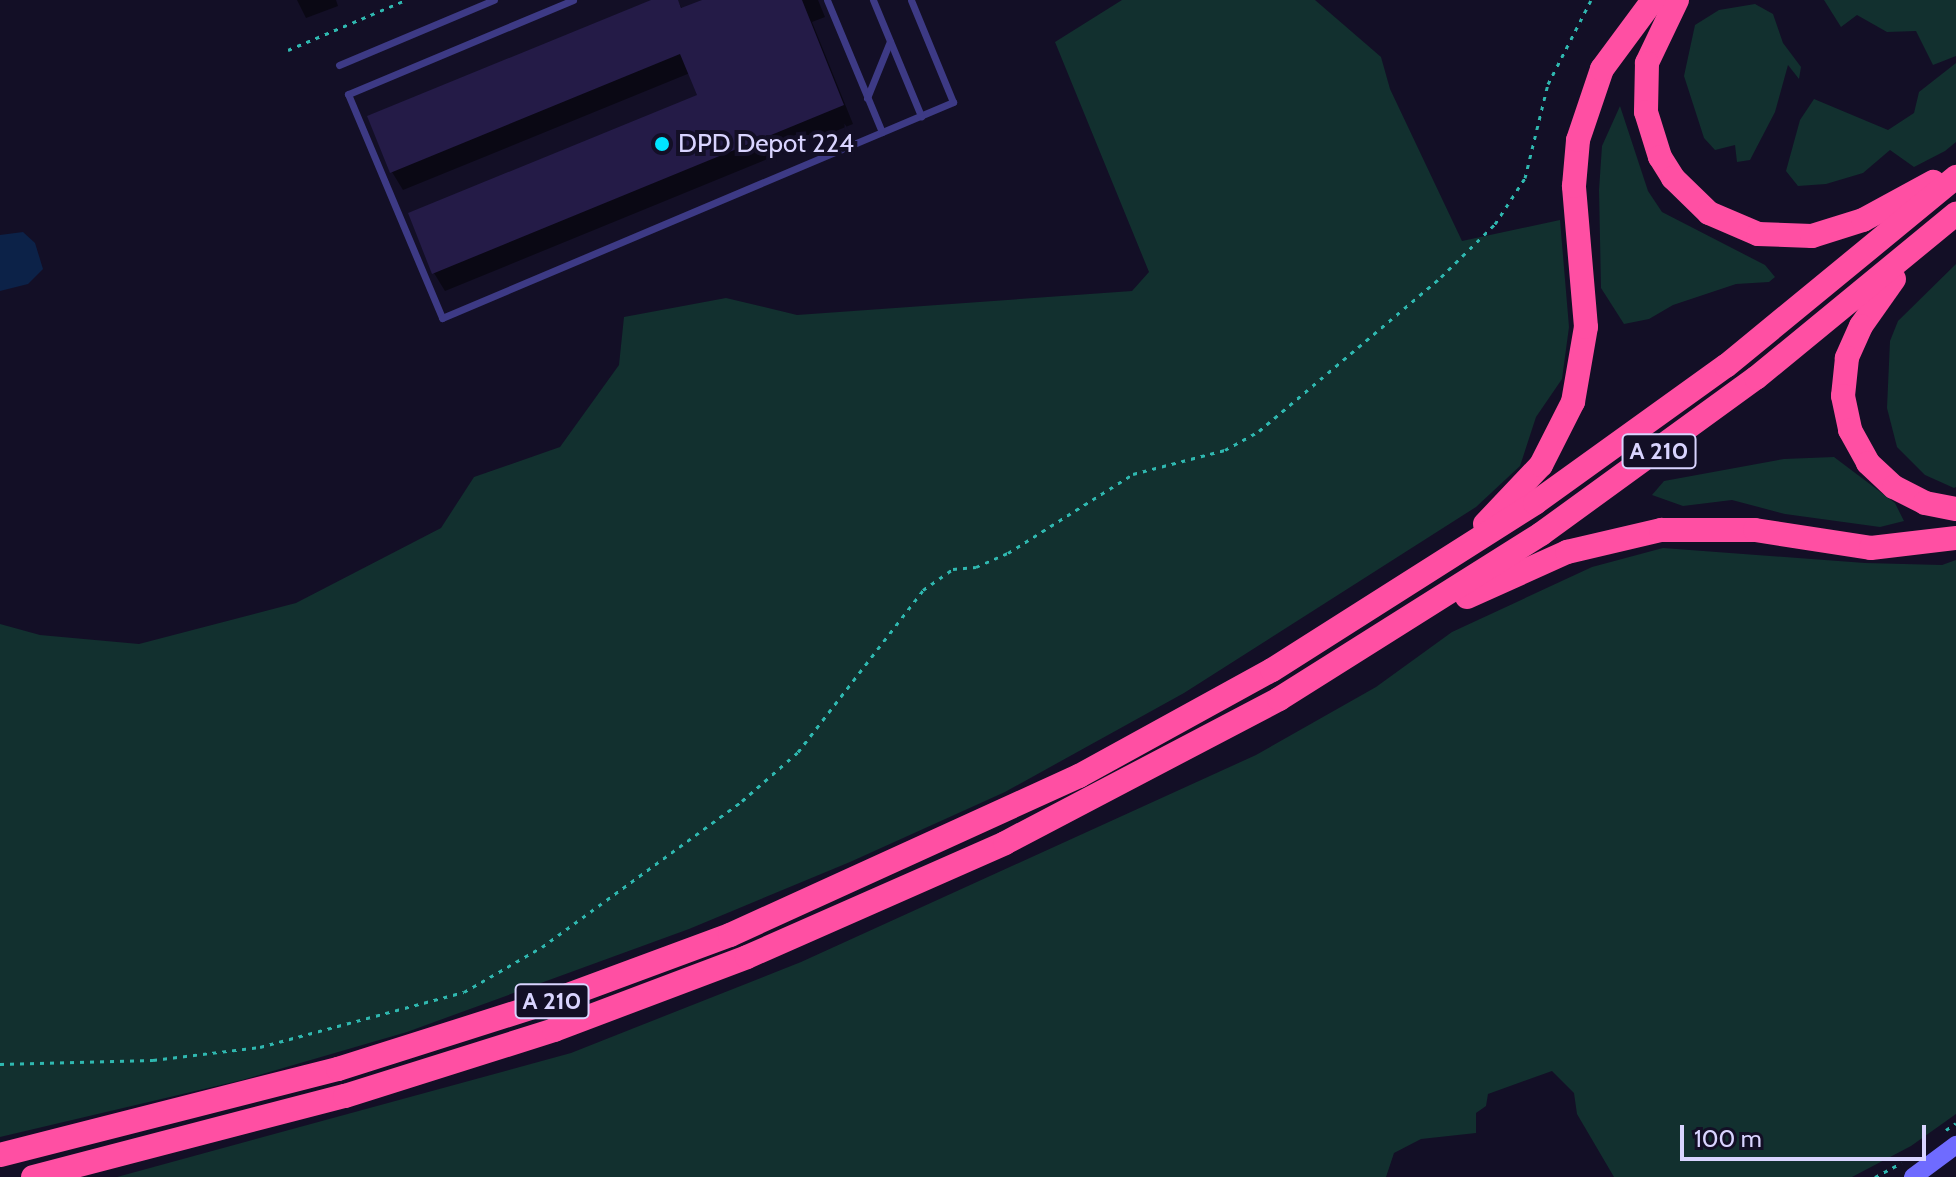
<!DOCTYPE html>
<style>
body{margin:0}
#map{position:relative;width:1956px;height:1177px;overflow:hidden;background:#130f26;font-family:Cabin,sans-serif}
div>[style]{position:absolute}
.green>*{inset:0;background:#12302f}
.water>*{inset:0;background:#0c2248}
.shadow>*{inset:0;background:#0007}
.building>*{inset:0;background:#241b47}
.path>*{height:3px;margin-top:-1.5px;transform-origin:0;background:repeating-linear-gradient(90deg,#2fb8b0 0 4px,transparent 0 10px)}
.lane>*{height:7px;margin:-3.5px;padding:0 3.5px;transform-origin:3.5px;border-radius:3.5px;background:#3d3a85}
.secondary>*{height:18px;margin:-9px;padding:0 9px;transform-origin:9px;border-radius:9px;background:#6f6bff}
.highway>*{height:24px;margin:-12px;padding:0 12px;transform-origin:12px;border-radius:12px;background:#ff4fa3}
.dots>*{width:22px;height:22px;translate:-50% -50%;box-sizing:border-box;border:4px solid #130f26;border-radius:50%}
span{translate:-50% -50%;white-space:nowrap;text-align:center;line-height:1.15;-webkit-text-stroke:8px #130f26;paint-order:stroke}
.shield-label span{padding:2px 6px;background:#130f26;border:2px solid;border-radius:6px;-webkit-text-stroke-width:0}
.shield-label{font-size:24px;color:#d9d4ff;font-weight:700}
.poi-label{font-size:26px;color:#d9d4ff}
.left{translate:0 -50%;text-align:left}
.scale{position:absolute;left:1680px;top:1125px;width:246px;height:36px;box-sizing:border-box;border:4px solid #d9d4ff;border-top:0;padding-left:10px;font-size:24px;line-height:28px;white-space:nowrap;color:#d9d4ff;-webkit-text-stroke:6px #130f26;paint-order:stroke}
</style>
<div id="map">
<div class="green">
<div style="clip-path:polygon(1122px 0,1315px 0,1381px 57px,1390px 89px,1462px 241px,1560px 220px,1569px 327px,1562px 379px,1536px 417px,1520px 466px,1476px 507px,1184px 693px,1005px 792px,850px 862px,689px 929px,407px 1032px,242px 1080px,0 1137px,0 624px,40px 635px,139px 644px,296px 603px,441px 528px,474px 477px,560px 447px,619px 365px,624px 317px,726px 298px,797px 315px,1132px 291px,1149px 272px,1055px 42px)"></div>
<div style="clip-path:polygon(1824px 0,1956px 0,1956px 56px,1933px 65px,1916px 31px,1887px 32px,1857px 15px,1841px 27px)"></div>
<div style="clip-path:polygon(1755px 4px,1773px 14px,1783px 43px,1801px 67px,1799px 79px,1788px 65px,1775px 112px,1750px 160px,1737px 162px,1735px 145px,1715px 150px,1704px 138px,1684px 76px,1695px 25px,1719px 10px)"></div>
<div style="clip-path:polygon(1956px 63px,1956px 142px,1945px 151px,1914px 167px,1890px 150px,1863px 173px,1826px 184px,1798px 186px,1786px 171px,1800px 120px,1814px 99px,1888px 130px,1914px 113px,1919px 92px)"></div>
<div style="clip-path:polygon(1620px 106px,1648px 191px,1662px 212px,1765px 265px,1775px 277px,1769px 282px,1736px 284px,1673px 305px,1649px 319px,1624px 324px,1601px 288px,1599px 190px,1602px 146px)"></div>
<div style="clip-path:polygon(1956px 264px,1956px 487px,1954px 488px,1925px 475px,1897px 447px,1887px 408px,1890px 341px,1898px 321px)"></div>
<div style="clip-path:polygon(1834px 457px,1895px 503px,1904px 521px,1880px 527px,1785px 514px,1732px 500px,1683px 506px,1652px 495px,1664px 481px,1784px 459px)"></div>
<div style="clip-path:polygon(1663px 548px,1865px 563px,1942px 565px,1956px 560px,1956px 1114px,1911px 1146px,1852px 1177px,1614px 1177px,1577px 1114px,1574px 1093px,1552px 1071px,1488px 1094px,1486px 1106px,1476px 1113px,1476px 1133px,1421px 1139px,1394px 1153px,1386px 1177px,117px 1177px,571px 1053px,801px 962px,1256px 755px,1376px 687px,1452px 632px,1592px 567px)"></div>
</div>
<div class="water">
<div style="clip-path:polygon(23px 232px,35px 243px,43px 269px,28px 284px,0 291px,0 235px)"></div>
</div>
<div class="shadow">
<div style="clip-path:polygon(297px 0,336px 0,338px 6px,306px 18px)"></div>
<div style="clip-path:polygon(656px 0,677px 0,683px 10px,707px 0,818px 0,825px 17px,812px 22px,853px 124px,445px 291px,434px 273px,699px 96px,690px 73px,403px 190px,392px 172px)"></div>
</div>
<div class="building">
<div style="clip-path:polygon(651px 0,678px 0,681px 8px,702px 0,802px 0,844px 105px,432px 274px,408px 213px,697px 95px,680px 54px,390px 173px,367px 116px)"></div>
</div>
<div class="path">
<div style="left:288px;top:50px;width:128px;rotate:-23deg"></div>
<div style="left:0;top:1064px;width:153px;rotate:-1.5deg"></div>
<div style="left:153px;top:1060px;width:108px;rotate:-6.9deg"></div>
<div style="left:260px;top:1047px;width:211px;rotate:-15.1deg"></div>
<div style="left:464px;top:992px;width:90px;rotate:-30deg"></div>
<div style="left:542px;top:947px;width:248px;rotate:-36.1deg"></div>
<div style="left:742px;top:801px;width:74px;rotate:-41.2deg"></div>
<div style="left:798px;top:752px;width:205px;rotate:-52.3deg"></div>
<div style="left:923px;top:590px;width:37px;rotate:-35deg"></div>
<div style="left:953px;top:569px;width:23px;rotate:-5deg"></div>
<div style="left:976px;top:567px;width:35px;rotate:-24deg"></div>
<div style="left:1008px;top:553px;width:148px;rotate:-32.3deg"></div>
<div style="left:1133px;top:474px;width:95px;rotate:-14.6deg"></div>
<div style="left:1225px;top:450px;width:39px;rotate:-29deg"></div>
<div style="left:1259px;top:431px;width:238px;rotate:-40.2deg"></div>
<div style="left:1441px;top:277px;width:76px;rotate:-44.5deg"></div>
<div style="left:1495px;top:224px;width:55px;rotate:-56.9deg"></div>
<div style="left:1525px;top:178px;width:97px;rotate:-76.3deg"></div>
<div style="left:1548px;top:84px;width:94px;rotate:-62.9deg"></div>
<div style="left:1946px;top:1130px;width:12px;rotate:-35deg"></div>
<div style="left:1875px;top:1177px;width:30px;rotate:-28deg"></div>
</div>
<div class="lane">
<div style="left:573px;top:0;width:244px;rotate:157.3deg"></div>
<div style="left:348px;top:94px;width:243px;rotate:67.2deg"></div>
<div style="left:442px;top:318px;width:555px;rotate:-22.91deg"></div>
<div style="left:953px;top:102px;width:110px;rotate:-112.4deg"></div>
<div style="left:827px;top:0;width:143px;rotate:67.4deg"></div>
<div style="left:873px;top:0;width:126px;rotate:67.5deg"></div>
<div style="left:339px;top:65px;width:168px;rotate:-22.8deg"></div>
<div style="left:867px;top:98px;width:61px;rotate:-68deg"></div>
</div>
<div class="secondary">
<div style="left:1913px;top:1177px;width:54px;rotate:-36.7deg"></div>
</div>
<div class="highway">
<div style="left:1677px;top:0;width:70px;rotate:115.5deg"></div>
<div style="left:1647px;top:63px;width:49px;rotate:91.2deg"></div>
<div style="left:1646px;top:112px;width:47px;rotate:72.7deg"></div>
<div style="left:1660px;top:157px;width:25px;rotate:58deg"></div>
<div style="left:1673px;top:178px;width:50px;rotate:44.2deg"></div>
<div style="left:1709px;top:213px;width:53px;rotate:23.2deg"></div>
<div style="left:1758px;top:234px;width:54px;rotate:2.1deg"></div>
<div style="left:1812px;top:236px;width:53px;rotate:-17.4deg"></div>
<div style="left:1863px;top:220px;width:80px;rotate:-28.5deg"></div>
<div style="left:1894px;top:279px;width:57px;rotate:125.1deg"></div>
<div style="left:1861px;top:326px;width:35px;rotate:114deg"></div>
<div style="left:1847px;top:358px;width:38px;rotate:96deg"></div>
<div style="left:1843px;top:396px;width:35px;rotate:78deg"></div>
<div style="left:1850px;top:430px;width:38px;rotate:61deg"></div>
<div style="left:1868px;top:463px;width:35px;rotate:43deg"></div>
<div style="left:1894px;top:487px;width:35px;rotate:27deg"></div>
<div style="left:1925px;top:503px;width:32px;rotate:11deg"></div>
<div style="left:1485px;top:524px;width:81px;rotate:-46.5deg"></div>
<div style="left:1541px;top:465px;width:71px;rotate:-63.1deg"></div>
<div style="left:1573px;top:402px;width:76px;rotate:-80.2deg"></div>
<div style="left:1586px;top:327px;width:142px;rotate:-94.9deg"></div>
<div style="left:1574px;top:186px;width:46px;rotate:-85deg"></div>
<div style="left:1578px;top:140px;width:75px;rotate:-71.3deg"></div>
<div style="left:1602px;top:69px;width:86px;rotate:-53.5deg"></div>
<div style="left:1467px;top:597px;width:110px;rotate:-24.2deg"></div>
<div style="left:1567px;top:552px;width:97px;rotate:-13.2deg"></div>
<div style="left:1661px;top:530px;width:94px"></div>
<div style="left:1755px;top:530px;width:117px;rotate:8.8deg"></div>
<div style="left:1871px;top:548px;width:86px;rotate:-6.7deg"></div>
<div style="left:0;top:1155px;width:349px;rotate:-14.3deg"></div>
<div style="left:338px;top:1069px;width:221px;rotate:-17.6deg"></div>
<div style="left:549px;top:1002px;width:193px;rotate:-20.3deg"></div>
<div style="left:730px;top:935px;width:384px;rotate:-24.5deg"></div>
<div style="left:1079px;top:776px;width:220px;rotate:-28.8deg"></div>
<div style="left:1272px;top:670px;width:312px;rotate:-32.4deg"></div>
<div style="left:1535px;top:503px;width:235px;rotate:-35.7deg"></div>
<div style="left:1726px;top:366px;width:298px;rotate:-39.4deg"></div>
<div style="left:33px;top:1177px;width:322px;rotate:-14.6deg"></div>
<div style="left:345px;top:1096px;width:219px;rotate:-17.5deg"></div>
<div style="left:554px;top:1030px;width:206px;rotate:-20.7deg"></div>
<div style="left:747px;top:957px;width:282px;rotate:-23.8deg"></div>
<div style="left:1005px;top:843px;width:310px;rotate:-27.7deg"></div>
<div style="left:1279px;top:699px;width:310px;rotate:-32.2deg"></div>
<div style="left:1541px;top:534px;width:266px;rotate:-36deg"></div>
<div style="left:1756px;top:378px;width:259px;rotate:-39.4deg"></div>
</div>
<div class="dots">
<div style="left:662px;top:144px;background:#00e5ff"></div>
</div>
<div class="shield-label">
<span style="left:1659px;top:451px">A 210</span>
<span style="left:552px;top:1001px">A 210</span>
</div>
<div class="poi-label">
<span class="left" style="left:678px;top:144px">DPD Depot 224</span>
</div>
<div class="scale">100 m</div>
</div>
